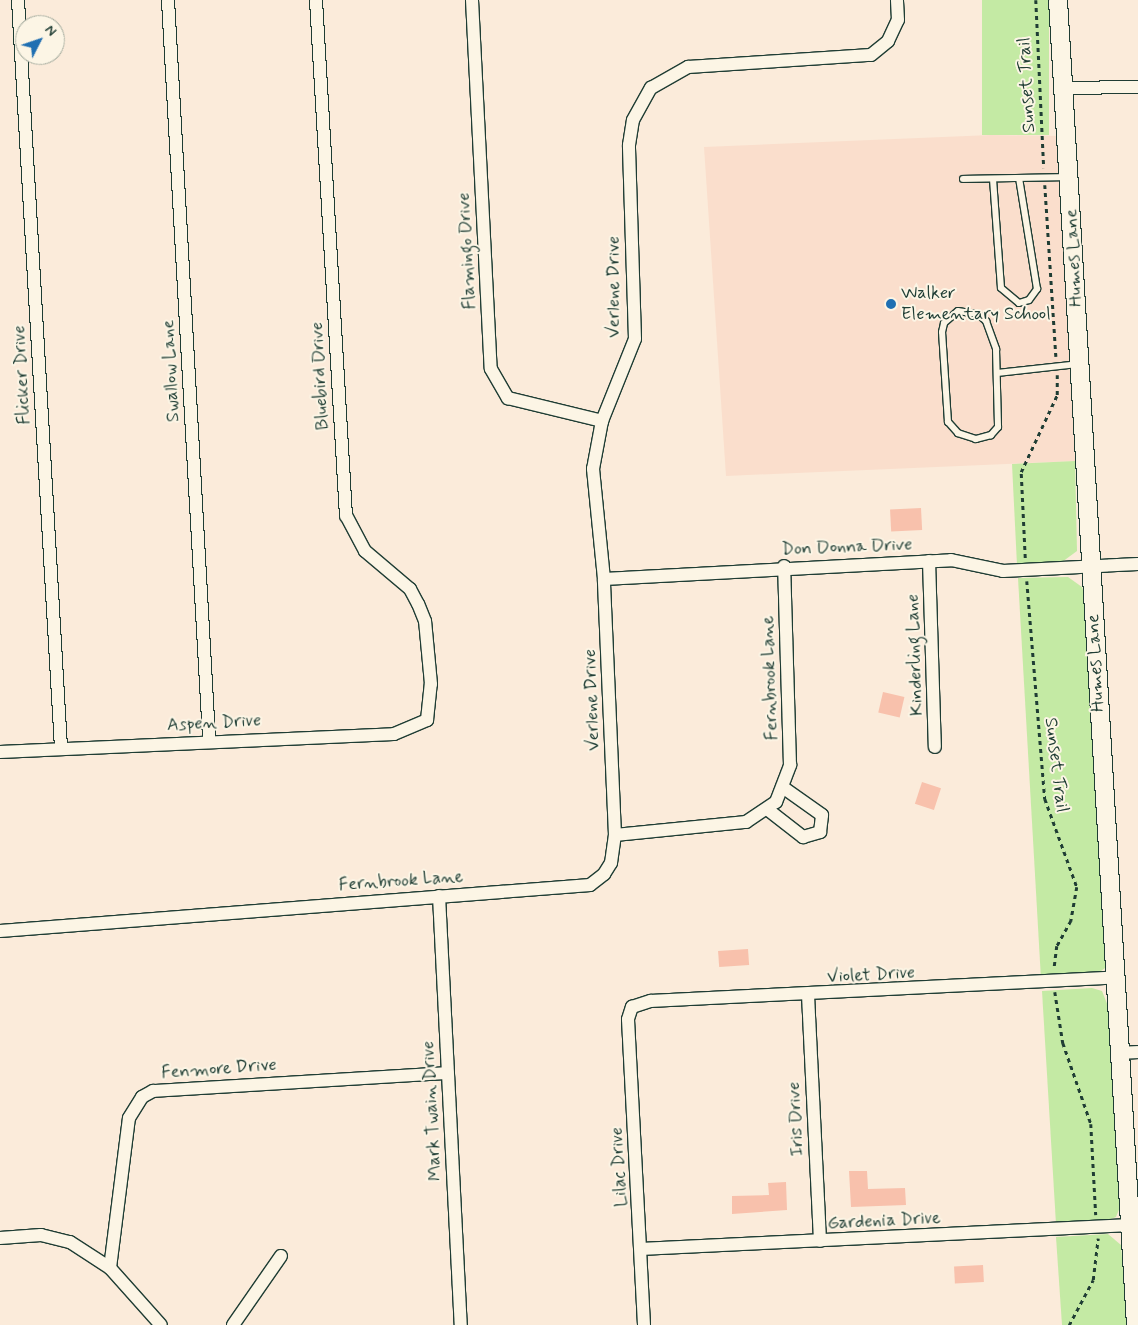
<!DOCTYPE html>
<style>
body{margin:0}
#map{position:relative;width:1138px;height:1325px;overflow:hidden;background:#fbebda;font-family:Mynerve,sans-serif}
div>[style]{position:absolute}
.built>*{inset:0;background:#fadecc}
.green>*{inset:0;background:#c4eaa4;transform-origin:0 0}
.building>*{inset:0;background:#f8c1ac;transform-origin:0 0}
.path>*{height:2.5px;margin-top:-1.25px;transform-origin:0;background:repeating-linear-gradient(90deg,#1f3d34 0 4px,transparent 0 8px)}
.roads{filter:drop-shadow(1px 0 #1f3d34) drop-shadow(-1px 0 #1f3d34) drop-shadow(0 1px #1f3d34) drop-shadow(0 -1px #1f3d34)}
.lane>*{height:6px;margin:-3px;padding:0 3px;transform-origin:3px;border-radius:3px;background:#fcf5e5}
.street>*{height:12px;margin:-6px;padding:0 6px;transform-origin:6px;border-radius:6px;background:#fcf5e5}
.secondary>*{height:18px;margin:-9px;padding:0 9px;transform-origin:9px;border-radius:9px;background:#fcf5e5}
.dots>*{width:14px;height:14px;translate:-50% -50%;box-sizing:border-box;border:2px solid #fcf5e5;border-radius:50%}
span{translate:-50% -50%;white-space:nowrap;text-align:center;line-height:1.15;-webkit-text-stroke:4px #fcf5e5;paint-order:stroke}
.street-label{font-size:18px;color:#1f3d34}
.poi-label{font-size:18px;color:#1f3d34}
.left{translate:0 -50%;text-align:left}
.north{position:absolute;left:15px;top:15px;width:50px;height:50px;box-sizing:border-box;background:#fcf5e5;border:1px solid #a4ab9e;border-radius:50%;rotate:49deg;font-size:14px;font-weight:700;line-height:20px;text-align:center;color:#1f3d34}
.north::after{content:'';display:block;margin:auto;width:18px;height:22px;background:#1f6fb2;clip-path:polygon(50% 0,100% 100%,50% 72%,0 100%)}
</style>
<div id="map">
<div class="built">
<div style="clip-path:polygon(991px 135px,1058px 136px,1075px 461px,726px 476px,704px 147px)"></div>
</div>
<div class="green">
<div style="left:982px;top:0;width:67px;height:135px"></div>
<div style="clip-path:polygon(1075px 461px,1077px 551px,1062px 562px,1017px 565px,1012px 464px)"></div>
<div style="clip-path:polygon(1068px 577px,1082px 587px,1085px 597px,1107px 957px,1105px 968px,1097px 974px,1041px 979px,1018px 578px)"></div>
<div style="clip-path:polygon(1092px 988px,1102px 991px,1110px 1011px,1120px 1207px,1116px 1217px,1106px 1221px,1056px 1224px,1042px 991px)"></div>
<div style="clip-path:polygon(1108px 1234px,1121px 1245px,1127px 1325px,1062px 1325px,1056px 1237px)"></div>
</div>
<div class="building">
<div style="left:921px;top:508px;width:22px;height:31px;rotate:87deg"></div>
<div style="left:883px;top:692px;width:22px;height:21px;rotate:13deg"></div>
<div style="left:922px;top:782px;width:20px;height:23px;rotate:18deg"></div>
<div style="left:748px;top:949px;width:16px;height:30px;rotate:86deg"></div>
<div style="clip-path:polygon(849px 1171px,867px 1171px,868px 1189px,905px 1188px,906px 1205px,851px 1207px)"></div>
<div style="clip-path:polygon(786px 1182px,787px 1210px,732px 1214px,732px 1196px,769px 1195px,768px 1183px)"></div>
<div style="left:983px;top:1265px;width:17px;height:29px;rotate:87deg"></div>
</div>
<div class="path">
<div style="left:1036px;top:0;width:168px;rotate:87.3deg"></div>
<div style="left:1045px;top:185px;width:172px;rotate:86.3deg"></div>
<div style="left:1025px;top:558px;width:86px;rotate:-92.7deg"></div>
<div style="left:1021px;top:472px;width:85px;rotate:-64.9deg"></div>
<div style="left:1057px;top:395px;width:20px;rotate:-90deg"></div>
<div style="left:1027px;top:581px;width:219px;rotate:85.3deg"></div>
<div style="left:1045px;top:799px;width:94px;rotate:70deg"></div>
<div style="left:1077px;top:887px;width:35px;rotate:100deg"></div>
<div style="left:1071px;top:921px;width:29px;rotate:119deg"></div>
<div style="left:1057px;top:946px;width:23px;rotate:97deg"></div>
<div style="left:1055px;top:992px;width:52px;rotate:81.1deg"></div>
<div style="left:1063px;top:1043px;width:86px;rotate:70.9deg"></div>
<div style="left:1091px;top:1124px;width:91px;rotate:86.9deg"></div>
<div style="left:1069px;top:1325px;width:51px;rotate:-61.9deg"></div>
<div style="left:1093px;top:1280px;width:42px;rotate:-83.2deg"></div>
</div>
<div class="roads">
<div class="lane">
<div style="left:963px;top:179px;width:105px;rotate:-1.1deg"></div>
<div style="left:993px;top:179px;width:109px;rotate:85.8deg"></div>
<div style="left:1001px;top:288px;width:23px;rotate:40deg"></div>
<div style="left:1019px;top:303px;width:10px;rotate:-17deg"></div>
<div style="left:1029px;top:300px;width:14px;rotate:-54deg"></div>
<div style="left:1037px;top:289px;width:112px;rotate:-99.2deg"></div>
<div style="left:958px;top:311px;width:20px;rotate:9deg"></div>
<div style="left:978px;top:314px;width:11px;rotate:41deg"></div>
<div style="left:986px;top:321px;width:30px;rotate:70deg"></div>
<div style="left:996px;top:349px;width:78px;rotate:88.5deg"></div>
<div style="left:998px;top:427px;width:11px;rotate:131deg"></div>
<div style="left:991px;top:435px;width:16px;rotate:165deg"></div>
<div style="left:976px;top:439px;width:19px;rotate:-162deg"></div>
<div style="left:958px;top:433px;width:15px;rotate:-132deg"></div>
<div style="left:948px;top:422px;width:90px;rotate:-93.8deg"></div>
<div style="left:942px;top:332px;width:9px;rotate:-77deg"></div>
<div style="left:944px;top:323px;width:18px;rotate:-41deg"></div>
<div style="left:997px;top:373px;width:81px;rotate:-6.3deg"></div>
</div>
<div class="street">
<div style="left:18px;top:0;width:750px;rotate:86.71deg"></div>
<div style="left:168px;top:0;width:740px;rotate:86.82deg"></div>
<div style="left:472px;top:0;width:369px;rotate:87.1deg"></div>
<div style="left:491px;top:369px;width:34px;rotate:60deg"></div>
<div style="left:508px;top:398px;width:97px;rotate:13.7deg"></div>
<div style="left:1065px;top:88px;width:73px;rotate:-0.8deg"></div>
<div style="left:929px;top:561px;width:186px;rotate:88.2deg"></div>
<div style="left:604px;top:579px;width:348px;rotate:-3.1deg"></div>
<div style="left:951px;top:560px;width:53px;rotate:11.9deg"></div>
<div style="left:1003px;top:571px;width:135px;rotate:-3deg"></div>
<div style="left:0;top:752px;width:394px;rotate:-2.6deg"></div>
<div style="left:394px;top:734px;width:36px;rotate:-23deg"></div>
<div style="left:427px;top:720px;width:36px;rotate:-84deg"></div>
<div style="left:431px;top:684px;width:63px;rotate:-95.4deg"></div>
<div style="left:425px;top:621px;width:18px;rotate:-112deg"></div>
<div style="left:418px;top:604px;width:17px;rotate:-118deg"></div>
<div style="left:410px;top:589px;width:59px;rotate:-139.8deg"></div>
<div style="left:365px;top:551px;width:40px;rotate:-118deg"></div>
<div style="left:346px;top:516px;width:517px;rotate:-93.33deg"></div>
<div style="left:767px;top:809px;width:46px;rotate:37.9deg"></div>
<div style="left:803px;top:837px;width:18px;rotate:-16deg"></div>
<div style="left:820px;top:832px;width:17px;rotate:-83deg"></div>
<div style="left:822px;top:815px;width:47px;rotate:-144.6deg"></div>
<div style="left:615px;top:835px;width:132px;rotate:-5.7deg"></div>
<div style="left:746px;top:822px;width:36px;rotate:-34deg"></div>
<div style="left:776px;top:802px;width:40px;rotate:-69deg"></div>
<div style="left:790px;top:765px;width:199px;rotate:-91.7deg"></div>
<div style="left:439px;top:896px;width:430px;rotate:87.1deg"></div>
<div style="left:0;top:931px;width:592px;rotate:-4.46deg"></div>
<div style="left:590px;top:885px;width:18px;rotate:-38deg"></div>
<div style="left:604px;top:874px;width:13px;rotate:-58deg"></div>
<div style="left:611px;top:863px;width:28px;rotate:-82deg"></div>
<div style="left:615px;top:835px;width:256px;rotate:-92.5deg"></div>
<div style="left:604px;top:579px;width:111px;rotate:-95.7deg"></div>
<div style="left:593px;top:469px;width:49px;rotate:-79.4deg"></div>
<div style="left:602px;top:421px;width:88px;rotate:-68.1deg"></div>
<div style="left:635px;top:339px;width:194px;rotate:-91.8deg"></div>
<div style="left:629px;top:145px;width:25px;rotate:-81deg"></div>
<div style="left:633px;top:120px;width:37px;rotate:-61deg"></div>
<div style="left:651px;top:88px;width:43px;rotate:-29.6deg"></div>
<div style="left:688px;top:67px;width:183px;rotate:-3.8deg"></div>
<div style="left:871px;top:55px;width:22px;rotate:-39deg"></div>
<div style="left:888px;top:41px;width:23px;rotate:-65deg"></div>
<div style="left:898px;top:20px;width:20px;rotate:-93deg"></div>
<div style="left:808px;top:995px;width:246px;rotate:87.2deg"></div>
<div style="left:1119px;top:1053px;width:19px;rotate:-3deg"></div>
<div style="left:0;top:1238px;width:41px;rotate:-4.2deg"></div>
<div style="left:41px;top:1235px;width:30px;rotate:14deg"></div>
<div style="left:70px;top:1242px;width:48px;rotate:33deg"></div>
<div style="left:110px;top:1268px;width:76px;rotate:48.2deg"></div>
<div style="left:641px;top:1249px;width:489px;rotate:-2.8deg"></div>
<div style="left:110px;top:1268px;width:151px;rotate:-82.8deg"></div>
<div style="left:129px;top:1118px;width:25px;rotate:-58deg"></div>
<div style="left:142px;top:1097px;width:13px;rotate:-29deg"></div>
<div style="left:153px;top:1091px;width:295px;rotate:-3.5deg"></div>
<div style="left:233px;top:1325px;width:84px;rotate:-55.2deg"></div>
<div style="left:644px;top:1325px;width:306px;rotate:-93deg"></div>
<div style="left:628px;top:1019px;width:13px;rotate:-72deg"></div>
<div style="left:632px;top:1007px;width:20px;rotate:-18deg"></div>
<div style="left:651px;top:1001px;width:463px;rotate:-2.9deg"></div>
</div>
<div class="secondary">
<div style="left:1058px;top:0;width:1327px;rotate:86.63deg"></div>
</div>
</div>
<div class="dots">
<div style="left:891px;top:304px;background:#1f6fb2"></div>
</div>
<div class="street-label">
<span style="left:1027px;top:85px;rotate:-93deg">Sunset Trail</span>
<span style="left:467px;top:251px;rotate:-93deg">Flamingo Drive</span>
<span style="left:1074px;top:258px;rotate:-93deg">Humes Lane</span>
<span style="left:614px;top:287px;rotate:-90deg">Verlene Drive</span>
<span style="left:171px;top:371px;rotate:-93deg">Swallow Lane</span>
<span style="left:22px;top:375px;rotate:-93deg">Flicker Drive</span>
<span style="left:320px;top:376px;rotate:-93deg">Bluebird Drive</span>
<span style="left:847px;top:547px;rotate:-2deg">Don Donna Drive</span>
<span style="left:915px;top:655px;rotate:-92deg">Kinderling Lane</span>
<span style="left:1096px;top:663px;rotate:-93deg">Humes Lane</span>
<span style="left:770px;top:678px;rotate:-92deg">Fernbrook Lane</span>
<span style="left:592px;top:700px;rotate:-92deg">Verlene Drive</span>
<span style="left:214px;top:723px;rotate:-3deg">Aspen Drive</span>
<span style="left:1056px;top:765px;rotate:83deg">Sunset Trail</span>
<span style="left:401px;top:881px;rotate:-4deg">Fernbrook Lane</span>
<span style="left:871px;top:975px;rotate:-3deg">Violet Drive</span>
<span style="left:219px;top:1069px;rotate:-4deg">Fenmore Drive</span>
<span style="left:432px;top:1111px;rotate:-93deg">Mark Twain Drive</span>
<span style="left:796px;top:1119px;rotate:-93deg">Iris Drive</span>
<span style="left:619px;top:1167px;rotate:-93deg">Lilac Drive</span>
<span style="left:884px;top:1221px;rotate:-3deg">Gardenia Drive</span>
</div>
<div class="poi-label">
<span class="left" style="left:901px;top:304px">Walker<br>Elementary School</span>
</div>
<div class="north">N</div>
</div>
